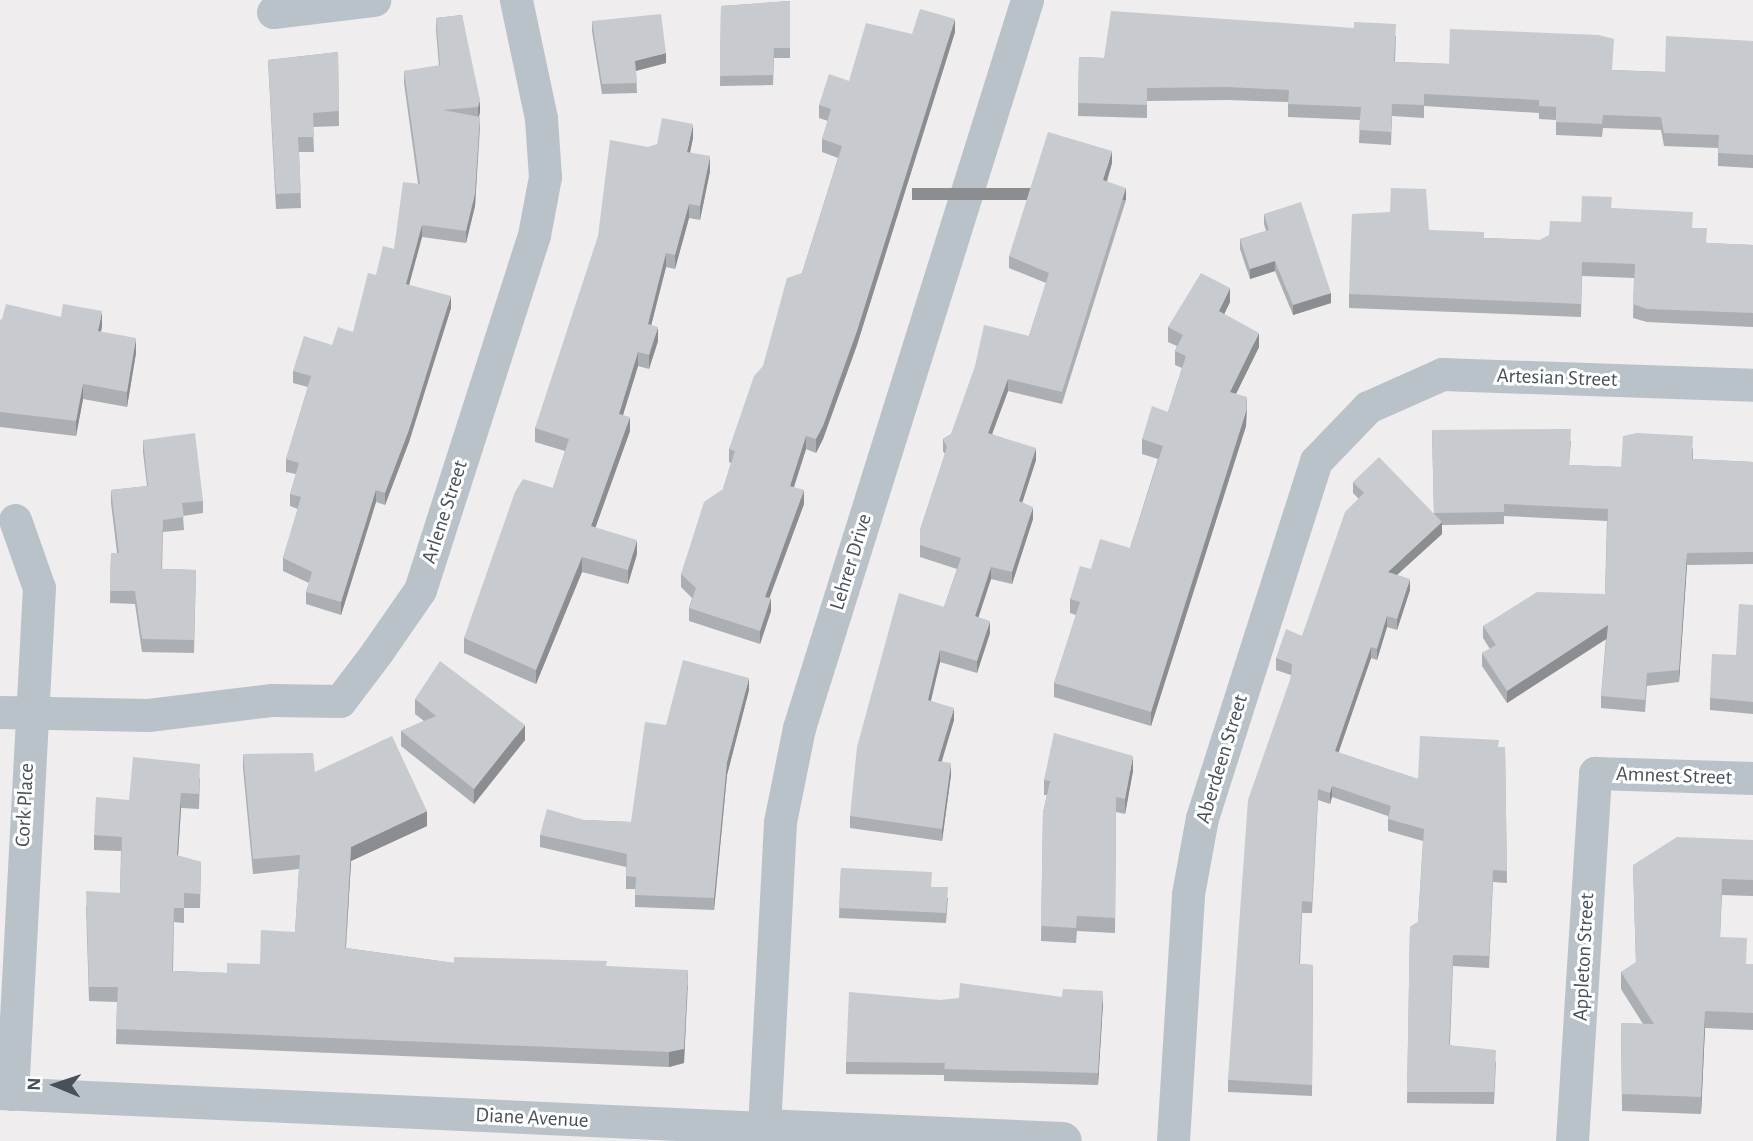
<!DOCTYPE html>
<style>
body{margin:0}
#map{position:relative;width:1753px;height:1141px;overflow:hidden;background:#efeded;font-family:"Alegreya Sans",sans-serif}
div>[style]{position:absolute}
.minor>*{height:33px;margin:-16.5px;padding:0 16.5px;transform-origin:16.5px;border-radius:16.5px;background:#b9c2c9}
.tertiary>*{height:38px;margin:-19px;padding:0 19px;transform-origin:19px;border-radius:19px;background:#b9c2c9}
.wall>*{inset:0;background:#abaeb2}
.shaded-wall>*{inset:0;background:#8b8d91;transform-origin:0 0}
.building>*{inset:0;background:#c7cacf}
span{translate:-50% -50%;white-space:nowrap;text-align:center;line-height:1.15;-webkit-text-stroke:6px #fff;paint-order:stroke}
.street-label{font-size:21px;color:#465159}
.north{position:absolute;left:21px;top:1050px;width:70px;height:70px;-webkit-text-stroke:5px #fff;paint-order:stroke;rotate:272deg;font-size:19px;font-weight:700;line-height:28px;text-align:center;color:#465159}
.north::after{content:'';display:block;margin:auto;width:24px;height:32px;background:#465159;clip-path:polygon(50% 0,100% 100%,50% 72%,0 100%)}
</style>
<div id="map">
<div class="minor">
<div style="left:273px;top:12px;width:102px;rotate:-6.8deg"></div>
<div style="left:0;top:712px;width:148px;rotate:1.2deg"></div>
<div style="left:148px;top:715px;width:125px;rotate:-6.9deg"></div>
<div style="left:272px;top:700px;width:68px;rotate:0.8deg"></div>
<div style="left:340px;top:701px;width:61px;rotate:-52.9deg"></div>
<div style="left:377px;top:652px;width:75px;rotate:-55.3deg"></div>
<div style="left:420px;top:590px;width:373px;rotate:-72.2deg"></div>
<div style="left:534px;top:235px;width:59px;rotate:-79.3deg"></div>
<div style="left:545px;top:177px;width:59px;rotate:-93.9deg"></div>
<div style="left:541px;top:118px;width:121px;rotate:-102deg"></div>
<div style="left:0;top:1093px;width:765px;rotate:2.62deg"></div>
<div style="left:764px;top:1128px;width:306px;rotate:-87deg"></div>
<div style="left:780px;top:822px;width:96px;rotate:-78.6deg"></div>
<div style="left:799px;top:728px;width:763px;rotate:-72.61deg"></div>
<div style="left:12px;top:1094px;width:507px;rotate:-86.95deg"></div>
<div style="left:39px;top:588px;width:72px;rotate:-109.4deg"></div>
<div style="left:1173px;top:1141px;width:247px;rotate:-86.5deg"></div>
<div style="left:1188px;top:894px;width:77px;rotate:-79.6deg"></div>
<div style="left:1202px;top:818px;width:375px;rotate:-72.3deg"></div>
<div style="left:1316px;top:461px;width:75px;rotate:-46.1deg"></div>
<div style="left:1368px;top:407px;width:81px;rotate:-24deg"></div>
<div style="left:1442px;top:374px;width:311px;rotate:2deg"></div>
<div style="left:1572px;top:1141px;width:369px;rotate:-86.4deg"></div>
<div style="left:1595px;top:773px;width:158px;rotate:1.8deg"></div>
</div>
<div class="tertiary">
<div style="left:764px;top:1141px;width:13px;rotate:-90deg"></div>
<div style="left:764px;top:1128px;width:299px;rotate:2.5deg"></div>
</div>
<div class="wall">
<div style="clip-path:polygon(790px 1px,790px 58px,774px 58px,773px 85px,720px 86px,721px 6px)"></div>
<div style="clip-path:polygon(462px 15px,480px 112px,479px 117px,480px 129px,475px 206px,466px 243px,422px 237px,409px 285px,451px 308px,409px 442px,385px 505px,376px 502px,341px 615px,306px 604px,306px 592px,309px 583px,283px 571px,283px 558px,298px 509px,290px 506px,290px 494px,296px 474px,286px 472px,286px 459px,308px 387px,293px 383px,293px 371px,353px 332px,376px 275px,394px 249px,418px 184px,404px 83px,404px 71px,439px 66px,436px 30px,436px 18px)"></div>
<div style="clip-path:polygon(592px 21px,666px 63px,636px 71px,637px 93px,602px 94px,592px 31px)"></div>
<div style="clip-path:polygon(955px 32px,857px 345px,823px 439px,816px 453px,806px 449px,794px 487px,804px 504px,769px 598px,771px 611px,760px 644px,689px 621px,689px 608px,692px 598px,681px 587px,681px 574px,723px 489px,731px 463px,729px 462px,729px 449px,802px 273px,838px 158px,822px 152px,822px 139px,828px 121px,819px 118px,819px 105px,849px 81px,912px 34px)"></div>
<div style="clip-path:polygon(1396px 36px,1395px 62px,1665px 72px,1753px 41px,1753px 168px,1718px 166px,1718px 148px,1664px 146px,1661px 130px,1603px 128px,1602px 137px,1556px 135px,1556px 120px,1539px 119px,1539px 113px,1424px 106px,1424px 118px,1392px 116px,1391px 145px,1359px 143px,1360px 120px,1288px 117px,1288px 102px,1228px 100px,1147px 101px,1147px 118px,1078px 116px,1079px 57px,1104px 58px)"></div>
<div style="clip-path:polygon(338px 52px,339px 126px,313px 127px,314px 152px,299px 152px,301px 208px,276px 209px,268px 60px)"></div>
<div style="clip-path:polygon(693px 138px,690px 153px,710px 171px,700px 220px,689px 218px,675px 269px,666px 267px,651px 325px,658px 341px,649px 369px,638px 366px,623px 415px,630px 431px,595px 528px,637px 554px,628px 584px,582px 572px,536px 684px,464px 653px,464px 638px,553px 488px,565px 451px,535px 442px,535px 428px)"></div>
<div style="clip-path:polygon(1112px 163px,1107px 182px,1126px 200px,1062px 404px,1008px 391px,992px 434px,1036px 460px,1022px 502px,1033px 519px,1012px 584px,991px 579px,978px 617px,990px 633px,977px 673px,940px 662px,931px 701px,954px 720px,942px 761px,951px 775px,942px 841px,850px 828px,850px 816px,944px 607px,957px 569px,920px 557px,920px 530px,945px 454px,943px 451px,943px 439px,951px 434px,1029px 336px,1046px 283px,1009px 268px,1009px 256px)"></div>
<div style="clip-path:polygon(1612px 208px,1693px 228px,1707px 243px,1753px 245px,1753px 327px,1647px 322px,1633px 318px,1634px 278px,1582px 276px,1581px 317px,1349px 308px,1349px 294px,1429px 230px,1484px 238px,1540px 240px)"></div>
<div style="clip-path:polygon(1264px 214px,1331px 303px,1293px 315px,1275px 271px,1250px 279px,1240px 249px,1240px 239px,1266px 231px,1264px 224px)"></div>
<div style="clip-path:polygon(1230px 302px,1224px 314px,1259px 347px,1236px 394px,1247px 411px,1246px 426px,1151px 726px,1054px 697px,1054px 683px,1076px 615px,1070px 613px,1070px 599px,1091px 569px,1130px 548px,1158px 459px,1142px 454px,1142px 439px,1168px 412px,1182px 368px,1175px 365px,1175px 351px,1177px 346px,1168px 342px,1168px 327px)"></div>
<div style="clip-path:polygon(0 320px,102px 326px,101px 332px,136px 353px,127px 407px,83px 399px,76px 436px,0 427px)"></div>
<div style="clip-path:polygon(1432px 430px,1571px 441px,1569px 465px,1621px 467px,1693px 448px,1693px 459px,1753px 462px,1753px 564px,1687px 565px,1679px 682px,1647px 686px,1645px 712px,1601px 708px,1601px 696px,1606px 638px,1507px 703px,1482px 666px,1482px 653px,1490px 649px,1483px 638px,1483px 626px,1605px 594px,1607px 521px,1504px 516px,1504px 524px,1442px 525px,1442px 534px,1397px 575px,1410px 590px,1397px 630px,1387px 627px,1377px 660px,1371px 658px,1338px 753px,1418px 779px,1498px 747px,1505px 747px,1507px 883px,1493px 882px,1489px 968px,1453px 966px,1450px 1045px,1496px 1062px,1494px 1104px,1407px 1103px,1410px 927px,1418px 922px,1423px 841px,1388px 831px,1388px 816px,1332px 797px,1330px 804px,1318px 800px,1312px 913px,1302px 913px,1300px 964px,1313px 965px,1312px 1096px,1228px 1092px,1228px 1080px,1291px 675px,1276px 670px,1276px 658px,1302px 636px,1359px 499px,1353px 493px,1353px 482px,1434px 514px)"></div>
<div style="clip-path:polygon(143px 440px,203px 501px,203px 513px,183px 516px,184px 530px,163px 532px,162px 569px,196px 570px,194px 653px,142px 652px,135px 604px,110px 603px,111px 553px,117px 553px,111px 503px,111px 490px,147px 486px,143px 452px)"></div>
<div style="clip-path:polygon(1753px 605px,1753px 714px,1710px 710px,1710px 698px,1736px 655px)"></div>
<div style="clip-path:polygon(749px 690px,727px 775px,714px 910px,635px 907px,635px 889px,626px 889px,626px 867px,540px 847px,540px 835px,584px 820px,631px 822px,666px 725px)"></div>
<div style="clip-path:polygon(415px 699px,525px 740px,474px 804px,401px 746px,401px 731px,424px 721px,415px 714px)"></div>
<div style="clip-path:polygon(243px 754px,315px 772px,427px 826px,351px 861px,346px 948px,454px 963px,606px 966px,688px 985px,684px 1063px,669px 1067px,116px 1044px,117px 1002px,89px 1001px,86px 906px,120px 893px,121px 851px,94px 850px,94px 835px,129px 800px,200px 778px,199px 809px,181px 808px,178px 856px,201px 862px,200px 908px,184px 908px,184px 923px,174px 922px,173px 971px,227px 973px,260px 964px,295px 932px,299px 869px,253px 874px,243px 768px)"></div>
<div style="clip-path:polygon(1133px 771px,1125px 814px,1116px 812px,1115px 933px,1077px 931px,1076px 943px,1041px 941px,1043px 813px,1047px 795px,1044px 795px,1044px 780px)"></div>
<div style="clip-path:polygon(1753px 840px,1753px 896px,1722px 895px,1720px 938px,1746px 964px,1753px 964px,1753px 1030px,1705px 1028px,1701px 1114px,1622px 1111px,1621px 1023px,1643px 1024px,1621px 989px,1621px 972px,1636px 963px,1633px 865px)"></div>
<div style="clip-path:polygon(841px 868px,932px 887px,948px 898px,946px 923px,839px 918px)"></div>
<div style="clip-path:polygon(1103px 1003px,1098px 1085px,944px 1081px,944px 1075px,846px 1074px,846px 1062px)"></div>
</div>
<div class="shaded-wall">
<div style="clip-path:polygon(955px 19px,955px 32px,857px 345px,823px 439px,816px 453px,816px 439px)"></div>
<div style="clip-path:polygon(666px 53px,666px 63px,635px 71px,635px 61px)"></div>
<div style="clip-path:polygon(480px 100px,480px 112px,478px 119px,478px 107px)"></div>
<div style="clip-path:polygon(480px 117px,475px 206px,466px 243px,466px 231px)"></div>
<div style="clip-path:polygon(693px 124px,693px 138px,687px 166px,687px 152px)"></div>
<div style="clip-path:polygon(1112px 151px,1112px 163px,1103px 192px,1103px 180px)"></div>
<div style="clip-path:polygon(710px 156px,710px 171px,700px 220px,700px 206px)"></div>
<div style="left:1126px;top:188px;width:12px;height:214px;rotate:90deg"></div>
<div style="clip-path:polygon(689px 204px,689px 218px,675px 269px,675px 255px)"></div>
<div style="clip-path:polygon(422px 225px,422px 237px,406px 296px,406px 284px)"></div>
<div style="clip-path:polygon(666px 253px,666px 267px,648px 338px,648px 324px)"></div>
<div style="clip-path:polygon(1275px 261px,1275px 271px,1250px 279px,1250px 269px)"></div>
<div style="clip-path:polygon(1230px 288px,1230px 302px,1219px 325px,1219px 311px)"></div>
<div style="clip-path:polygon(1331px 293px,1331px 303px,1293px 315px,1293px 305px)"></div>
<div style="clip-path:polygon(451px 296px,451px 308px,409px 442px,385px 505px,385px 493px)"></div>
<div style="clip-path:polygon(102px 311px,102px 326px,98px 346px,98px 331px)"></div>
<div style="clip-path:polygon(658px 327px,658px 341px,649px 369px,649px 355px)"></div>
<div style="clip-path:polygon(1259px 333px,1259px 347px,1230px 406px,1230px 392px)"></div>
<div style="clip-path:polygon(136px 338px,136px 353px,127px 407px,127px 392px)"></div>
<div style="clip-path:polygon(638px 352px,638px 366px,619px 428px,619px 414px)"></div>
<div style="clip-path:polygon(1008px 379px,1008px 391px,988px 445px,988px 433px)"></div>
<div style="clip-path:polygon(83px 384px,83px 399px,76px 436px,76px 421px)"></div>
<div style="clip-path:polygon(1247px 397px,1246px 426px,1151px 726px,1151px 712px)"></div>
<div style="clip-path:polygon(630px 417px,630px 431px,591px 540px,591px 526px)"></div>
<div style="clip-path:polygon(806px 436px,806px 449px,790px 499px,790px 486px)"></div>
<div style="clip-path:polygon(1036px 448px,1036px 460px,1019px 513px,1019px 501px)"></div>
<div style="clip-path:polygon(376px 490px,376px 502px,341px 615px,341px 602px)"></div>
<div style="clip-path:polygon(804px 490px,804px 504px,765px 610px,765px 597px)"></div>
<div style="clip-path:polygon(1033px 507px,1033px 519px,1012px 584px,1012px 572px)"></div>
<div style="clip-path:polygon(1442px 522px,1442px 534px,1388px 583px,1388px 572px)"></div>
<div style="clip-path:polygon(637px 540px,637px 554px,628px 584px,628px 570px)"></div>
<div style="clip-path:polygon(1687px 553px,1687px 565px,1679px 682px,1679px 670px)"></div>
<div style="clip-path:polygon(582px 557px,582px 572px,536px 684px,536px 670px)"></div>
<div style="clip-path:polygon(991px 567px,991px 579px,975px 628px,975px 616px)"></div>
<div style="clip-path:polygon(1410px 579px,1410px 590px,1397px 630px,1397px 619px)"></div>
<div style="clip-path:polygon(771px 598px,771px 611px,760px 644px,760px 631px)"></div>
<div style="clip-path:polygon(1387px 616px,1387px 627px,1377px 660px,1377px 649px)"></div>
<div style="clip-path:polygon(990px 621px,990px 633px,977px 673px,977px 661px)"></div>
<div style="clip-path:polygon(1608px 625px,1608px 638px,1507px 703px,1507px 691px)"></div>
<div style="clip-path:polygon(1371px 647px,1371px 658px,1335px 763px,1335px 751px)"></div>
<div style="clip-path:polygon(940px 650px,940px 662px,928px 712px,928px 700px)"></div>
<div style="clip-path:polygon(749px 678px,749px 690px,727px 775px,714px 910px,714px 898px,727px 762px)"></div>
<div style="clip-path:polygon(954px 708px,954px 720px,938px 773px,938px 761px)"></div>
<div style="clip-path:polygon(525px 725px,525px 740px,474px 804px,474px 789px)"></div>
<div style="clip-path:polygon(1133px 756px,1133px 771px,1125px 814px,1125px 799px)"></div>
<div style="clip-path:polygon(951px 763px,951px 775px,942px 841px,942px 829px)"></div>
<div style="clip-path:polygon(1332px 786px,1332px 797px,1330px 804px,1330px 793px)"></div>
<div style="clip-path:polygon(181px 793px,181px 808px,177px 870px,177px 855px)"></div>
<div style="clip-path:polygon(427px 811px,427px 826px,351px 861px,345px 963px,351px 847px)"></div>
<div style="clip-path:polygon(688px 970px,684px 1063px,669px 1067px,669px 1052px)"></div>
<div style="clip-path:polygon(1103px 991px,1103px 1003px,1098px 1085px,1098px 1073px)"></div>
<div style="clip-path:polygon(1705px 1011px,1705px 1028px,1701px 1114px,1701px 1097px)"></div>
</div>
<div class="building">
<div style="clip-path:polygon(790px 1px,790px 48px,774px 48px,773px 75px,720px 76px,721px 6px)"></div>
<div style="clip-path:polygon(920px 9px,955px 19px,857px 331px,823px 426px,816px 439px,806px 436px,790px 486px,804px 490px,765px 597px,771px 598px,760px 631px,689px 608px,696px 588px,681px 574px,704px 502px,723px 489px,735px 451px,729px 449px,754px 376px,763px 366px,787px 278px,802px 273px,842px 146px,822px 139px,831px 109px,819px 105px,829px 74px,849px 81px,866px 23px,912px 34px)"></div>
<div style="clip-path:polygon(1111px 11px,1354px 28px,1354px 22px,1396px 24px,1394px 62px,1449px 64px,1450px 29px,1599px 35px,1614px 39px,1612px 70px,1665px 72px,1666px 36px,1753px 41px,1753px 155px,1718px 153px,1719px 135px,1664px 133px,1661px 117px,1603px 115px,1602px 124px,1556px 122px,1556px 107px,1539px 106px,1539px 100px,1424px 94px,1424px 105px,1392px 104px,1391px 132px,1359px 130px,1361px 107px,1288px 104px,1289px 90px,1228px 87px,1147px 88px,1147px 105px,1078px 103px,1079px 57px,1104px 58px)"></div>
<div style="clip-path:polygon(661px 14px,666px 53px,635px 61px,637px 83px,602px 84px,592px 21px)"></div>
<div style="clip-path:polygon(462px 15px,480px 100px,478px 107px,443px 110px,480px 117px,475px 194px,466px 231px,422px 225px,406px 284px,451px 296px,409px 430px,385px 493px,376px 490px,341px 602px,306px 592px,312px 572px,283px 558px,301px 497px,290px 494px,299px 463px,286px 459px,311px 376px,293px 371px,304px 336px,332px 345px,338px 327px,353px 332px,368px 273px,376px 275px,383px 246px,394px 249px,403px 182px,420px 184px,404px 71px,440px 65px,436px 18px)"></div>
<div style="clip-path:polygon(338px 52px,339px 111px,313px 113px,314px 137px,298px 137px,301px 193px,276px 194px,268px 60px)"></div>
<div style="clip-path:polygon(662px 118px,693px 124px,687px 152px,710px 156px,700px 206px,689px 204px,675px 255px,666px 253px,648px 324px,658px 327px,649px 355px,638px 352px,619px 414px,630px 417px,591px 526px,637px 540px,628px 570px,582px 557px,536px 670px,464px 638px,515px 492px,523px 479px,553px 488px,569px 439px,535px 428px,598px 236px,610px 140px,648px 147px,657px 144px)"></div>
<div style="clip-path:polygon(1048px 132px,1112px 151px,1103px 180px,1126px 188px,1062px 392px,1008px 379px,988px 433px,1036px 448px,1019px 501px,1033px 507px,1012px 572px,991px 567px,975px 616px,990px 621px,977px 661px,940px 650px,928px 700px,954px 708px,938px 761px,951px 763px,942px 829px,850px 816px,857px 747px,899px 593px,944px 607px,961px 558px,920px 545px,920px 530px,947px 447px,943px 439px,951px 434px,975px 366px,984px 325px,1029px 336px,1049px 273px,1009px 256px)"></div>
<div style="clip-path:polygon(1391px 188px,1426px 189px,1429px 230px,1484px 232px,1484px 238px,1540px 240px,1549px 235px,1550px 221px,1581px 222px,1582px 196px,1612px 197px,1611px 208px,1693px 212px,1692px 228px,1707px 228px,1706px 243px,1753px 245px,1753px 313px,1647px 309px,1633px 304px,1635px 264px,1582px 262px,1581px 304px,1349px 294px,1352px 214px,1390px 212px)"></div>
<div style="clip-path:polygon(1301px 202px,1331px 293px,1293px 305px,1275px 261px,1250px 269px,1240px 239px,1269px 230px,1264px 214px)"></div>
<div style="clip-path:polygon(1201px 273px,1230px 288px,1219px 311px,1259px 333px,1230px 392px,1247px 397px,1246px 412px,1151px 712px,1054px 683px,1080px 602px,1070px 599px,1080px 566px,1091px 569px,1100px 539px,1130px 548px,1163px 446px,1142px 439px,1152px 406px,1168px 412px,1186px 356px,1175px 351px,1183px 335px,1168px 327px)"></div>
<div style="clip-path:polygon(6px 304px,61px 317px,63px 304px,102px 311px,98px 331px,136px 338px,127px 392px,83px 384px,76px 421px,0 412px,0 320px,2px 319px)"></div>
<div style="clip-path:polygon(1571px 429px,1569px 465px,1621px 467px,1623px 436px,1637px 433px,1693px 436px,1692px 459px,1753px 462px,1753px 552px,1687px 553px,1679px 670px,1647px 673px,1645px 700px,1601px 696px,1608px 625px,1507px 691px,1482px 653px,1496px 645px,1483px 626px,1537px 592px,1605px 594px,1608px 509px,1504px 504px,1504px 512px,1434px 513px,1432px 430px)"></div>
<div style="clip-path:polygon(195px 433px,203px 501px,182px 503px,184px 517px,163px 520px,161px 569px,196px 570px,194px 640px,142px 639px,135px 591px,110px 591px,111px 553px,119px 553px,111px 490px,148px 486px,143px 440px)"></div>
<div style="clip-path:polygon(1379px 457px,1442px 522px,1388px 572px,1410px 579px,1397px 619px,1387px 616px,1377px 649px,1371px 647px,1335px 751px,1418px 779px,1420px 736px,1499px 740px,1498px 747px,1505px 747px,1507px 871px,1493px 870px,1489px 956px,1453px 955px,1449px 1045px,1496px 1050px,1494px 1092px,1407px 1092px,1410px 927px,1418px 922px,1424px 829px,1388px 819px,1391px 806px,1332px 786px,1330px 793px,1318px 789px,1312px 902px,1302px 901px,1299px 964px,1313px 965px,1312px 1085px,1228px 1080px,1248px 800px,1291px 677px,1292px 664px,1276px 658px,1286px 629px,1302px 636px,1345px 512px,1364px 493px,1353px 482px)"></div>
<div style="clip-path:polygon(1739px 604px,1753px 605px,1753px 702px,1710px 698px,1712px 654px,1736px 655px)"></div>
<div style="clip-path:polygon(683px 660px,749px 678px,727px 762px,714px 898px,635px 895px,636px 877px,626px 876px,627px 854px,540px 835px,547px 809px,584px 820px,631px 822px,645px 722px,666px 725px)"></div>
<div style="clip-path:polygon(440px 661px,525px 725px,474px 789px,401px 731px,436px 716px,415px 699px)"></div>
<div style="clip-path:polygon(1054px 733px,1133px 756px,1125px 799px,1116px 797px,1115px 918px,1077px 916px,1076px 928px,1041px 926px,1043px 813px,1050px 781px,1044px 780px)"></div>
<div style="clip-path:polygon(392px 736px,427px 811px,351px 847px,345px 948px,454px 963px,454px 957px,607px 961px,606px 966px,688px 970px,684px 1049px,669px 1052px,116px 1029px,118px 987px,89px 987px,86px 891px,120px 893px,122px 837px,94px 835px,96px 797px,129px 800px,133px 757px,200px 764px,199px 794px,181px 793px,177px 855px,201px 862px,200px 894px,184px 893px,184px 908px,174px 908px,172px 971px,227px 973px,227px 963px,260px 964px,261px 930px,295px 932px,300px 855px,253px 859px,243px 754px,313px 753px,315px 772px)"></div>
<div style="clip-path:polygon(1677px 837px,1753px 840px,1753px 880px,1722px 879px,1720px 937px,1747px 938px,1746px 964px,1753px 964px,1753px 1013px,1705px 1011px,1701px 1097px,1622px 1094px,1621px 1023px,1654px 1024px,1621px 972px,1636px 962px,1633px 865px)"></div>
<div style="clip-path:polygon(841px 868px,932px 872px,931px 887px,948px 887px,946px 913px,839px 908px)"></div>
<div style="clip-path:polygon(960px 983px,1062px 997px,1063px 989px,1103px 991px,1098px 1073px,944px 1069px,945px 1063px,846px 1062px,849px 992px,940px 1000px,959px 998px)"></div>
</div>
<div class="street-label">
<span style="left:1557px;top:378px;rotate:2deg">Artesian Street</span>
<span style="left:445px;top:512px;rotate:-72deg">Arlene Street</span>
<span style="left:851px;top:562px;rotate:-73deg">Lehrer Drive</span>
<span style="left:1222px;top:759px;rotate:-73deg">Aberdeen Street</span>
<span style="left:1674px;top:776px;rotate:2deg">Amnest Street</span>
<span style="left:25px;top:805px;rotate:-87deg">Cork Place</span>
<span style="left:1584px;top:957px;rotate:-87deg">Appleton Street</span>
<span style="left:532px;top:1118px;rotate:3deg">Diane Avenue</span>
</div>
<div class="north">N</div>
</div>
